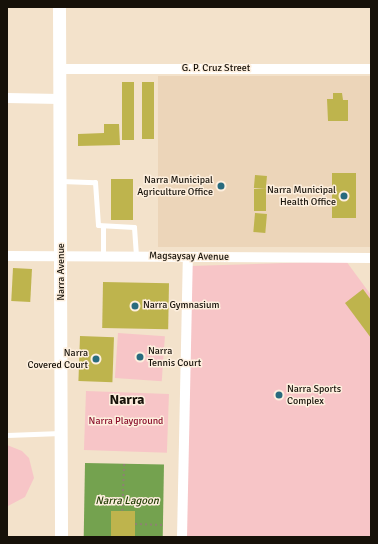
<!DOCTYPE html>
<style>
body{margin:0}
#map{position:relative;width:378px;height:544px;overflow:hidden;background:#f3e2cb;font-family:Signika,sans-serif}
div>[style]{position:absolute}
.built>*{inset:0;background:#ecd5b9;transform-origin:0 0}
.green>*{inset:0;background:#f7c5c7;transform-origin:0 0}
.water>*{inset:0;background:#74a24f;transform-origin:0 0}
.building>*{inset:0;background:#beb44d;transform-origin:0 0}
.path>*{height:1.5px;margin-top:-0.75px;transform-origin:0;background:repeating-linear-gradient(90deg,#8d8272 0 2px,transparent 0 5px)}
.service>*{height:5px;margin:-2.5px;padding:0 2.5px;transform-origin:2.5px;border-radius:2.5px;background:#fff}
.minor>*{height:10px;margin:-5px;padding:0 5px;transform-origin:5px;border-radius:5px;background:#fff}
.tertiary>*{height:13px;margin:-6.5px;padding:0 6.5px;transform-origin:6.5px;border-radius:6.5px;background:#fff}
.dots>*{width:11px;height:11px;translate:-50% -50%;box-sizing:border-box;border:2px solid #fdefde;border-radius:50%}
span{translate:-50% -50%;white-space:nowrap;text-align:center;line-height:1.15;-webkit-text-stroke:3px #fdefde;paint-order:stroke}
.street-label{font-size:10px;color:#161109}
.poi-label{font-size:10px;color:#161109}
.right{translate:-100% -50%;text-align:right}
.left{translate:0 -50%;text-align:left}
.park-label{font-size:10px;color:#8b102d}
.water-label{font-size:11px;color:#1e3b00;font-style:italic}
.district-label{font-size:14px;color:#161109;font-weight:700}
.frame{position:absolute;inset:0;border:8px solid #161109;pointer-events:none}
</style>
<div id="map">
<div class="built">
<div style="left:158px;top:76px;width:213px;height:171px"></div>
</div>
<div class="green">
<div style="clip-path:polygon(346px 261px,371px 295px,371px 537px,186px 537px,190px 266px)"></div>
<div style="left:118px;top:333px;width:47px;height:45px;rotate:4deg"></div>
<div style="left:86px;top:391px;width:83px;height:59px;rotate:2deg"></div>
<div style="clip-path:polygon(7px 445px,22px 451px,29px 458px,34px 478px,25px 497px,8px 506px)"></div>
</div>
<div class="water">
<div style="left:85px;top:463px;width:79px;height:74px;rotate:1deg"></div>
</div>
<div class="building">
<div style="left:122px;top:82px;width:12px;height:58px"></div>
<div style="left:142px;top:82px;width:12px;height:57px"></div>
<div style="clip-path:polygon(333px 93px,342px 93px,343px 100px,348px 100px,348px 121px,328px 121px,327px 99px,333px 99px)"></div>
<div style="clip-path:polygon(104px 124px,119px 124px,120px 145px,78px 146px,78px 134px,104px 133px)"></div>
<div style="left:332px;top:173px;width:24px;height:45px"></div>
<div style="left:255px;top:175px;width:12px;height:13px;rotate:5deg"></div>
<div style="left:111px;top:179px;width:22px;height:41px"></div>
<div style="left:254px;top:189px;width:12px;height:22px"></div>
<div style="left:255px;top:213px;width:12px;height:19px;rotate:5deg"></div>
<div style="left:13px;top:268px;width:19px;height:33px;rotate:3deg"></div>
<div style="left:103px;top:282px;width:66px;height:46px;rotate:1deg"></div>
<div style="clip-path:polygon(363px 289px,371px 300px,371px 338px,345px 303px)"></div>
<div style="left:80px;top:336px;width:34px;height:45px;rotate:2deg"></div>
<div style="left:111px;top:511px;width:24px;height:26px"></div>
</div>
<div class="path">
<div style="left:122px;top:511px;width:47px;rotate:-87.6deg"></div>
<div style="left:135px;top:524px;width:28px;rotate:2deg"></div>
</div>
<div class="service">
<div style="left:61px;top:181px;width:34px;rotate:2deg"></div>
<div style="left:95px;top:182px;width:43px;rotate:86deg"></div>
<div style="left:98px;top:225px;width:36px;rotate:3deg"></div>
<div style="left:134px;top:227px;width:29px;rotate:86deg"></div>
<div style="left:103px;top:227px;width:29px;rotate:90deg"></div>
<div style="left:7px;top:435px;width:54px;rotate:-2.1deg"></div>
</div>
<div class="minor">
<div style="left:61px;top:69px;width:310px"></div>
<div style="left:7px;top:98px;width:53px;rotate:1.1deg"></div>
<div style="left:7px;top:256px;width:364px;rotate:0.3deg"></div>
<div style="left:182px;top:537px;width:280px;rotate:-88.8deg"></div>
</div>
<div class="tertiary">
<div style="left:59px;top:7px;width:530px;rotate:89.78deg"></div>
</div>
<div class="dots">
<div style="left:221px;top:186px;background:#296b7e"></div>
<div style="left:344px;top:196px;background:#296b7e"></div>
<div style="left:135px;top:306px;background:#296b7e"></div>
<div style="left:140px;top:357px;background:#296b7e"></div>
<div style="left:96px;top:359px;background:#296b7e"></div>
<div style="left:279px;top:395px;background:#296b7e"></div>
</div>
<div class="street-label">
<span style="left:216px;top:69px">G. P. Cruz Street</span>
<span style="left:189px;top:257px;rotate:1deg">Magsaysay Avenue</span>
<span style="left:62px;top:272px;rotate:-90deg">Narra Avenue</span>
</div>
<div class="poi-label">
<span class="right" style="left:213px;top:186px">Narra Municipal<br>Agriculture Office</span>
<span class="right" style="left:336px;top:196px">Narra Municipal<br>Health Office</span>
<span class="left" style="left:143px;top:306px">Narra Gymnasium</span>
<span class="left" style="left:148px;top:357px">Narra<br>Tennis Court</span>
<span class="right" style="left:88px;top:359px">Narra<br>Covered Court</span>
<span class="left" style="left:287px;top:395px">Narra Sports<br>Complex</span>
</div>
<div class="park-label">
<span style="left:126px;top:422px">Narra Playground</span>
</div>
<div class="water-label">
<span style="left:127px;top:501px">Narra Lagoon</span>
</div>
<div class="district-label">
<span style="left:127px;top:400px">Narra</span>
</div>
<div class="frame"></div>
</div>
